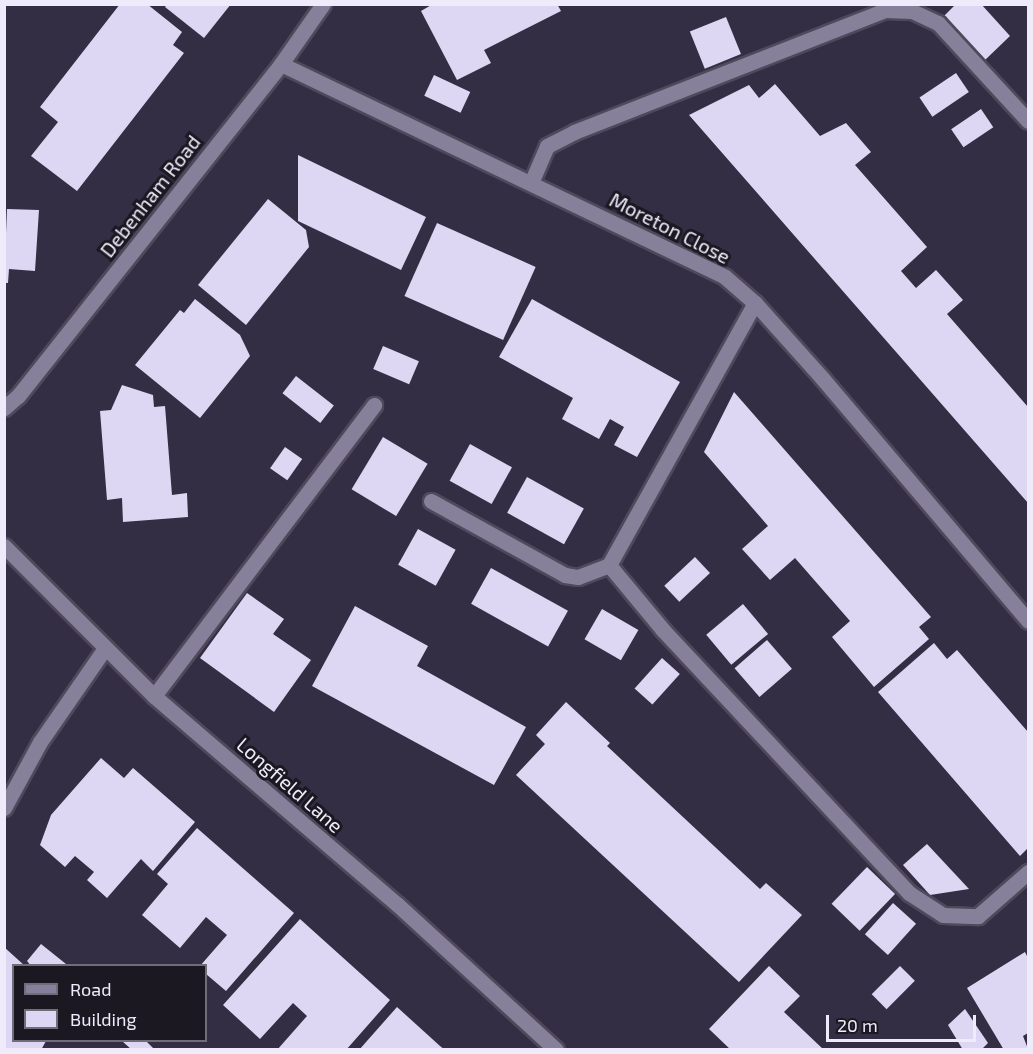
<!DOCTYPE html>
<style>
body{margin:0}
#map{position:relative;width:1033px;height:1054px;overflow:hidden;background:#342e44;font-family:"Exo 2",sans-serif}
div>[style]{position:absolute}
.building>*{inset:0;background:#ded7f3;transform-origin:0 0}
.roads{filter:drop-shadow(2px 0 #4f495c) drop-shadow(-2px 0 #4f495c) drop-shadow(0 2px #4f495c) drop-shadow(0 -2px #4f495c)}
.minor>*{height:15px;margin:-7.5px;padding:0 7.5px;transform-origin:7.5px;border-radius:7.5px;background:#87809a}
span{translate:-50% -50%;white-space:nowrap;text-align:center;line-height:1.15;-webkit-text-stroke:6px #1b1822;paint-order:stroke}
.street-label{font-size:20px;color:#efebfa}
.frame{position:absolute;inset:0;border:6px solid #efebfa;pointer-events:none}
.legend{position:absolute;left:12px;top:964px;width:195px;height:78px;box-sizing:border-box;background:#1b1822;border:2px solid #706c78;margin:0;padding:8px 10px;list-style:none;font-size:18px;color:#efebfa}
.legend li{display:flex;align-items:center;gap:12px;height:30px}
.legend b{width:30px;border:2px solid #706c78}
.scale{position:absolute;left:826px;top:1015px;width:150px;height:27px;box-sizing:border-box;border:3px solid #efebfa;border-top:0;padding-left:8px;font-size:18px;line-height:21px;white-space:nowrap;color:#efebfa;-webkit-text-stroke:4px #1b1822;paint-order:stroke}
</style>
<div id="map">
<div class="building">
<div style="clip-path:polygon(120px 4px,147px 4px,182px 32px,173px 45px,184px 53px,77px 191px,31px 156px,58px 122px,40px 107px)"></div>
<div style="clip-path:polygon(167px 4px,231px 4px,204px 38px,165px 7px)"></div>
<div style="clip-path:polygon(433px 4px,557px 4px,561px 11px,484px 50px,491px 63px,457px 80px,421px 11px)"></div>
<div style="clip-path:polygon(956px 4px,981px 4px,1010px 36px,984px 61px,943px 17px)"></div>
<div style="left:726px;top:17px;width:40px;height:39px;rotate:68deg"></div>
<div style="left:956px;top:73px;width:23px;height:44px;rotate:56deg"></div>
<div style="left:434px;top:75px;width:40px;height:23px;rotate:25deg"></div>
<div style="clip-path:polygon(775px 84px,820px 136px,846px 123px,871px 152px,855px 165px,927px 247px,901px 271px,916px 288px,936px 270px,963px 300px,947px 314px,1028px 407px,1028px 503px,689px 115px,749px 85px,759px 98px)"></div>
<div style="left:981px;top:109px;width:22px;height:36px;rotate:56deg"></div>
<div style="clip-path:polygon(298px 155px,426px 217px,401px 270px,298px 221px)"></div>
<div style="clip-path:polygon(268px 199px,306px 230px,309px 247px,246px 325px,198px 285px)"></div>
<div style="clip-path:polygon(7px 209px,39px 210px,35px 271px,9px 269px,8px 283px,4px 283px)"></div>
<div style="left:437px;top:223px;width:108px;height:80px;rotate:24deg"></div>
<div style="clip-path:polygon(195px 299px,240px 335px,250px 356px,200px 418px,135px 365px,180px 310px,184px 313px)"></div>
<div style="clip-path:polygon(532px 299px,680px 382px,637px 457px,614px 445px,624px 427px,610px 419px,599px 439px,562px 419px,573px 398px,499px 357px)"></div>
<div style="left:383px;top:346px;width:39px;height:25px;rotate:23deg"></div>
<div style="left:296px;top:376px;width:48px;height:22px;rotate:38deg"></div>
<div style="clip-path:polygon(122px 385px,153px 395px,154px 407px,165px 406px,172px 495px,187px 493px,188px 517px,123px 522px,122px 498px,107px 500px,100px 411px,111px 410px)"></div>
<div style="clip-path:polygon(734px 392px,931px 617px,919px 627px,929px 639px,874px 687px,832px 637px,850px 621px,795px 558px,770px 580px,742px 549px,768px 526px,704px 452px)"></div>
<div style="left:383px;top:437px;width:52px;height:61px;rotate:31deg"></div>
<div style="left:470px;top:444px;width:48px;height:42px;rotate:29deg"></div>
<div style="left:285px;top:447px;width:21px;height:26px;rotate:35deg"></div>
<div style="left:527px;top:477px;width:65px;height:41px;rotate:29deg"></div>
<div style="left:418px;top:529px;width:43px;height:41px;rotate:29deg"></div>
<div style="left:695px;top:557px;width:22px;height:42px;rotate:47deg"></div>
<div style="left:491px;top:568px;width:88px;height:41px;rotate:29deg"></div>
<div style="clip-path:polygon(247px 593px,284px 619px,273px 634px,311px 660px,274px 712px,200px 658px)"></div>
<div style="left:743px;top:604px;width:39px;height:48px;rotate:50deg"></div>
<div style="clip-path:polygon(355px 606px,428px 646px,417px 666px,526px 727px,494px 785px,312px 686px)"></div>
<div style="left:602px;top:609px;width:42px;height:35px;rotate:30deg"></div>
<div style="left:767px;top:640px;width:38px;height:43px;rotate:49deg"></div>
<div style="clip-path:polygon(934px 643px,947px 659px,957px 650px,1028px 732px,1028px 848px,1020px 856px,878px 692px)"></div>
<div style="left:662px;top:658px;width:24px;height:41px;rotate:42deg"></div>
<div style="clip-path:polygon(566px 702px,610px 743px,607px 746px,760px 889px,766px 883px,802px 915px,739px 982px,516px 775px,545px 744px,536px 735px)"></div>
<div style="clip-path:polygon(101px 758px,124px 778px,133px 768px,195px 822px,153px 871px,141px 859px,107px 898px,87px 880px,94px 872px,75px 856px,65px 867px,40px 845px,51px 815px)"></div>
<div style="clip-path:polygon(197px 828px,294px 913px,226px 991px,206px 974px,206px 966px,200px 966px,227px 935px,206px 917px,180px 948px,142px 915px,168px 884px,157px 874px)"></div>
<div style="clip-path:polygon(927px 844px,969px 889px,930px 895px,903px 865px)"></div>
<div style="left:867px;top:867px;width:39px;height:51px;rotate:44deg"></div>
<div style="left:893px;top:903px;width:31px;height:42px;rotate:42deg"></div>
<div style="clip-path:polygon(300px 919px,390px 1000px,346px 1050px,277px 1050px,307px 1016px,293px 1003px,260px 1039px,223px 1005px)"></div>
<div style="clip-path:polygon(41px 944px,66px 964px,65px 966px,31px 966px,27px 961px)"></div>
<div style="clip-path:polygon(4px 947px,25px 966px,14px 966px,14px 1041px,46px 1041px,41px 1050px,4px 1050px)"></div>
<div style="clip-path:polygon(1025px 952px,1028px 958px,1028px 1033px,1023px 1036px,1028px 1049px,1004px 1050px,967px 988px)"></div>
<div style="clip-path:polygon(769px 966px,800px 996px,784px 1012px,824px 1050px,731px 1050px,709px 1029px)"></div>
<div style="left:900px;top:966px;width:21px;height:40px;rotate:45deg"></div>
<div style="clip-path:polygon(397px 1007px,440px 1046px,445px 1050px,359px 1050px)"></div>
<div style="clip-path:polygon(965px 1009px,988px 1043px,981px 1050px,963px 1050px,948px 1025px)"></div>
<div style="clip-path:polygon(122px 1041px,146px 1041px,155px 1050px,132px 1050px)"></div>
</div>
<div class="roads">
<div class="minor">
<div style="left:281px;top:64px;width:492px;rotate:25.6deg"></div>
<div style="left:725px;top:277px;width:40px;rotate:41deg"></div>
<div style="left:755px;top:303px;width:102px;rotate:48.2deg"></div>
<div style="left:823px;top:379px;width:317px;rotate:49.7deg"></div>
<div style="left:531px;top:183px;width:40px;rotate:-66.6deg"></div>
<div style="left:547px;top:146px;width:30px;rotate:-27deg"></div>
<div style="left:574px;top:132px;width:334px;rotate:-21.4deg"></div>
<div style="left:885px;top:10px;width:27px;rotate:2deg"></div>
<div style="left:912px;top:11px;width:29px;rotate:25deg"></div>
<div style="left:938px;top:23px;width:133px;rotate:47.4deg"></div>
<div style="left:4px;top:408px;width:18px;rotate:-41deg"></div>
<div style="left:18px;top:396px;width:424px;rotate:-51.6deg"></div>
<div style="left:281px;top:64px;width:73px;rotate:-55deg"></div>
<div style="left:431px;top:501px;width:153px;rotate:28.9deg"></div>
<div style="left:565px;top:575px;width:13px;rotate:9deg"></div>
<div style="left:578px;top:577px;width:33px;rotate:-21deg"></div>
<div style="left:609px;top:565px;width:85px;rotate:50.3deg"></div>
<div style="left:663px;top:630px;width:360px;rotate:46.9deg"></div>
<div style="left:909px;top:893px;width:40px;rotate:32.9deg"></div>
<div style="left:943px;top:915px;width:35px;rotate:2deg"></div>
<div style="left:978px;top:916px;width:67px;rotate:-41.3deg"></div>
<div style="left:4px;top:546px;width:212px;rotate:45deg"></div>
<div style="left:154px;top:696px;width:321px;rotate:40.6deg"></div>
<div style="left:398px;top:905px;width:214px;rotate:42.5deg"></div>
<div style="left:609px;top:565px;width:300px;rotate:-60.9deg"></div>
<div style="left:154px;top:696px;width:365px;rotate:-52.9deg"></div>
<div style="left:4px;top:808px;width:75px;rotate:-61.4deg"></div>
<div style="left:40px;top:742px;width:114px;rotate:-55.3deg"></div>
</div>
</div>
<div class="street-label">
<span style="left:150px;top:196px;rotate:-52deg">Debenham Road</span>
<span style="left:670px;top:228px;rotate:27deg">Moreton Close</span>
<span style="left:290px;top:785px;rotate:41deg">Longfield Lane</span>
</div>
<div class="frame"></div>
<ul class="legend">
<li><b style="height:8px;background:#87809a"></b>Road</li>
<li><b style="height:16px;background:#ded7f3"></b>Building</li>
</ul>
<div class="scale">20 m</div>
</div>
